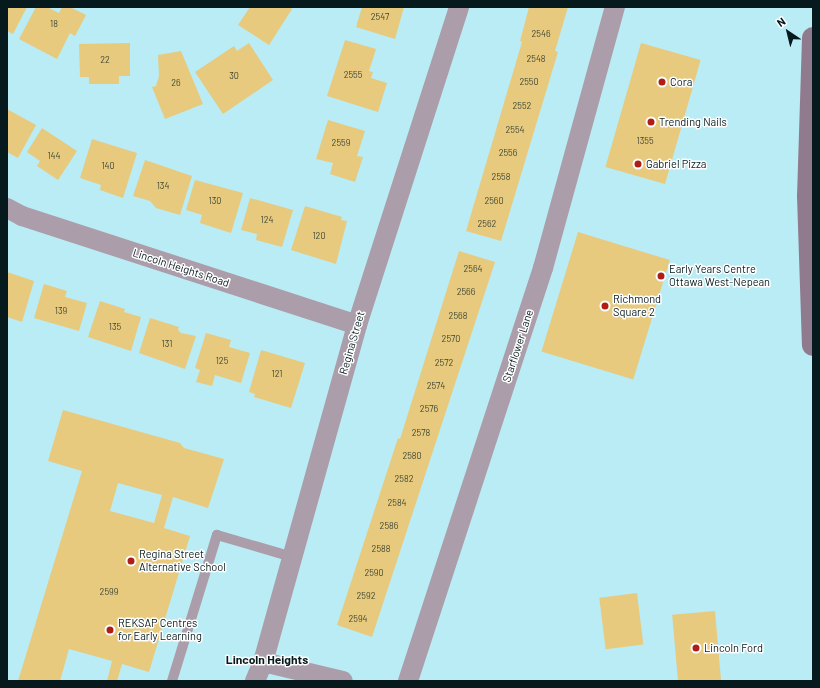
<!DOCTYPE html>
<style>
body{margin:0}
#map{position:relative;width:820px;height:688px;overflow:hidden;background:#b9ecf5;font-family:Barlow,sans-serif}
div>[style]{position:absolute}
.building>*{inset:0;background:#e7ca7e;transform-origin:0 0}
.lane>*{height:10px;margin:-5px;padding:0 5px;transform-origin:5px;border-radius:5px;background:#ab9da9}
.street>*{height:20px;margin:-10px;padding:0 10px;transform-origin:10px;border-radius:10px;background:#ab9da9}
.secondary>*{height:22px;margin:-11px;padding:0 11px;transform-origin:11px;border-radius:11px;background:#907b8e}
.dots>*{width:11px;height:11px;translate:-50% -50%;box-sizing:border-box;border:2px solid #fff;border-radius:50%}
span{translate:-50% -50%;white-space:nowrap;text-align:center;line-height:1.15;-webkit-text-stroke:3px #fff;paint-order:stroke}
.number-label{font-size:9px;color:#3e4635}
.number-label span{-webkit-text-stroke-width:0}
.poi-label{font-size:11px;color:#061a1d}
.left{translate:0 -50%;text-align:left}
.street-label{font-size:11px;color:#061a1d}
.neighbourhood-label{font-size:12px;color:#061a1d;font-weight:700}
.frame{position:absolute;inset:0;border:8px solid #061a1d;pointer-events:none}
.north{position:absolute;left:768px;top:12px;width:40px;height:40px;-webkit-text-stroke:3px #fff;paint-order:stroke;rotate:325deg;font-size:11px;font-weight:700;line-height:16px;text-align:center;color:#061a1d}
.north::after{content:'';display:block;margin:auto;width:14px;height:18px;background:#061a1d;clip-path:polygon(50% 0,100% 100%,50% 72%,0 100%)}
</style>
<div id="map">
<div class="building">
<div style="clip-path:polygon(7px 7px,27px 7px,13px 34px,7px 31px)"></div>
<div style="clip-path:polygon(36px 7px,47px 7px,59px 13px,62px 7px,70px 7px,86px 15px,75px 36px,70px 33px,57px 59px,19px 39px)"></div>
<div style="clip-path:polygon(250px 7px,290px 7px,292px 9px,269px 45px,238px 25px)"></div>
<div style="clip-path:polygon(362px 7px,404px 7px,395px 39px,356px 27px)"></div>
<div style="clip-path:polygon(529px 7px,568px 7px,555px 51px,558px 52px,501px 241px,466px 231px,522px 42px,520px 41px)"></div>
<div style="clip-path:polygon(345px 40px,376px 49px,369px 71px,373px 72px,371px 78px,387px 83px,378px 112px,327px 96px)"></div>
<div style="clip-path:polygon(130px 43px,130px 76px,119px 76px,119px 84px,89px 84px,89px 77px,80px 77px,79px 44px)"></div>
<div style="clip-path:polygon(249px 43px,273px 80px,223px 114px,195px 72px,234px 46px,237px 51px)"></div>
<div style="left:641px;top:43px;width:62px;height:129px;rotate:16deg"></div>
<div style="clip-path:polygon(181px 51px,203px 104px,165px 119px,152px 87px,156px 86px,159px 76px,158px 55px)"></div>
<div style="clip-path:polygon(7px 109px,36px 125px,18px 158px,7px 152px)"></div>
<div style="clip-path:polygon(328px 120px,365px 131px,357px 156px,363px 157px,355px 182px,330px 174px,333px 163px,316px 159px)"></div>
<div style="clip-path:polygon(42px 128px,77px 151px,58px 180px,37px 166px,40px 161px,27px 152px)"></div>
<div style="clip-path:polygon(92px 139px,137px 153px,123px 198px,100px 190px,101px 185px,80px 178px)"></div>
<div style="clip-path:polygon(145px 160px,192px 176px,180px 215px,156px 208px,150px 201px,133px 196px)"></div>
<div style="clip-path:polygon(195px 180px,243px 193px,231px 233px,200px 223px,202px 215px,186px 210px)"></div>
<div style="clip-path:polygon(250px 198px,293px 210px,282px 247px,256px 240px,257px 234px,241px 230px)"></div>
<div style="clip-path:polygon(305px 206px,342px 217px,341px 220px,347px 221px,336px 264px,291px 250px)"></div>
<div style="left:578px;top:232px;width:96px;height:125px;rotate:17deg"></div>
<div style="clip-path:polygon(459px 251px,495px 262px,372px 637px,337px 625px,398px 438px,400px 439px)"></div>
<div style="clip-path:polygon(7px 272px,34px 281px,22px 322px,7px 317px)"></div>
<div style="clip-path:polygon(44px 284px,67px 291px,65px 297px,87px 303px,79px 331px,34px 318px)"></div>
<div style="clip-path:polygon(100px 301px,125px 309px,124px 312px,141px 317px,131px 351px,88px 337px)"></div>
<div style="clip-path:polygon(150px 318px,179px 327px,178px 330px,181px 333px,196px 336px,185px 369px,139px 353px)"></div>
<div style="clip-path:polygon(206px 333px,231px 340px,229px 347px,250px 353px,241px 383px,215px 375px,212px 386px,196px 382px,200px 370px,195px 368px)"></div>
<div style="clip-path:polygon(261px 350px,305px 363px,291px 408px,254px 397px,255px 394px,249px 392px)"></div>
<div style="clip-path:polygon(evenodd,63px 410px,180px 443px,184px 448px,224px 459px,208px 508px,173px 497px,164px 528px,190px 536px,149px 672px,122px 664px,117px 681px,107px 681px,112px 661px,69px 649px,60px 681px,18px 681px,82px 471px,48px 461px,63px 410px,118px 483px,162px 495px,154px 523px,110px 511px,118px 483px)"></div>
<div style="left:637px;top:593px;width:52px;height:38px;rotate:83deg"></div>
<div style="left:715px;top:611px;width:70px;height:43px;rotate:85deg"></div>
</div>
<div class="lane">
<div style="left:172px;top:681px;width:153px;rotate:-72.9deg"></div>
<div style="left:217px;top:535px;width:78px;rotate:16.3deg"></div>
</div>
<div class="street">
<div style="left:7px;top:208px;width:17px;rotate:28deg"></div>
<div style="left:22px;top:216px;width:352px;rotate:18deg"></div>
<div style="left:263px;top:662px;width:82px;rotate:13.4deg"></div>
<div style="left:255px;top:681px;width:21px;rotate:-67deg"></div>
<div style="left:263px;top:662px;width:350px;rotate:-74.4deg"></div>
<div style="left:357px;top:325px;width:334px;rotate:-72.2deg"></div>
<div style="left:408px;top:681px;width:435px;rotate:-71.9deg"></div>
<div style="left:543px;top:268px;width:271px;rotate:-74.6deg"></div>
</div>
<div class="secondary">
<div style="left:813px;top:38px;width:158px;rotate:91.8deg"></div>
<div style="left:808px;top:196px;width:149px;rotate:88.1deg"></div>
</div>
<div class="dots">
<div style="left:662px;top:82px;background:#ae1e16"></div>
<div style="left:651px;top:122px;background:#ae1e16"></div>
<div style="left:638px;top:164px;background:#ae1e16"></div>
<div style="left:661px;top:276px;background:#ae1e16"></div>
<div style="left:605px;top:306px;background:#ae1e16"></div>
<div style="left:131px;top:561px;background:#ae1e16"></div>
<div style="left:110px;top:630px;background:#ae1e16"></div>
<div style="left:696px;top:648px;background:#ae1e16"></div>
</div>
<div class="number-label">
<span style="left:380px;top:17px">2547</span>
<span style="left:54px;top:24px">18</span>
<span style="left:541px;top:34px">2546</span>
<span style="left:536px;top:59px">2548</span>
<span style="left:105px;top:60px">22</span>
<span style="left:353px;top:75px">2555</span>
<span style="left:234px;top:76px">30</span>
<span style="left:529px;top:82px">2550</span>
<span style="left:176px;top:83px">26</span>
<span style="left:522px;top:106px">2552</span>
<span style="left:515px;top:130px">2554</span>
<span style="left:645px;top:141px">1355</span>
<span style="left:341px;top:143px">2559</span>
<span style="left:508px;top:153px">2556</span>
<span style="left:54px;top:156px">144</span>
<span style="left:108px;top:166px">140</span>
<span style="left:501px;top:177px">2558</span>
<span style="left:163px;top:186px">134</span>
<span style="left:215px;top:201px">130</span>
<span style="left:494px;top:201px">2560</span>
<span style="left:267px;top:220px">124</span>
<span style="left:487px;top:224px">2562</span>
<span style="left:319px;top:236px">120</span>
<span style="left:473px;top:269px">2564</span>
<span style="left:466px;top:292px">2566</span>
<span style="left:61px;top:311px">139</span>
<span style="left:458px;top:316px">2568</span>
<span style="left:115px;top:327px">135</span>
<span style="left:451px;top:339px">2570</span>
<span style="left:167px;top:344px">131</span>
<span style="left:222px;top:361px">125</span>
<span style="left:444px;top:363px">2572</span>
<span style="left:277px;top:374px">121</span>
<span style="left:436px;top:386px">2574</span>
<span style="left:429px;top:409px">2576</span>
<span style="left:421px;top:433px">2578</span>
<span style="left:412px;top:456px">2580</span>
<span style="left:404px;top:479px">2582</span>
<span style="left:397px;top:503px">2584</span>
<span style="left:389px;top:526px">2586</span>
<span style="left:381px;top:549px">2588</span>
<span style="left:374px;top:573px">2590</span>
<span style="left:109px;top:592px">2599</span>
<span style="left:366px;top:596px">2592</span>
<span style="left:358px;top:619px">2594</span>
</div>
<div class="poi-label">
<span class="left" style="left:670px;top:82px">Cora</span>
<span class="left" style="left:659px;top:122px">Trending Nails</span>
<span class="left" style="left:646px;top:164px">Gabriel Pizza</span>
<span class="left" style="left:669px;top:276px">Early Years Centre<br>Ottawa West-Nepean</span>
<span class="left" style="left:613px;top:306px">Richmond<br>Square 2</span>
<span class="left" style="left:139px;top:561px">Regina Street<br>Alternative School</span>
<span class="left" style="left:118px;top:630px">REKSAP Centres<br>for Early Learning</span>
<span class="left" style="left:704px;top:648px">Lincoln Ford</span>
</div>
<div class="street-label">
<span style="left:181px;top:268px;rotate:18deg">Lincoln Heights Road</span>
<span style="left:352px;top:343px;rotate:-74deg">Regina Street</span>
<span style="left:518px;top:346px;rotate:-72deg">Starflower Lane</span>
</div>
<div class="neighbourhood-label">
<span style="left:267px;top:660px">Lincoln Heights</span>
</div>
<div class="frame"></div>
<div class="north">N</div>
</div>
